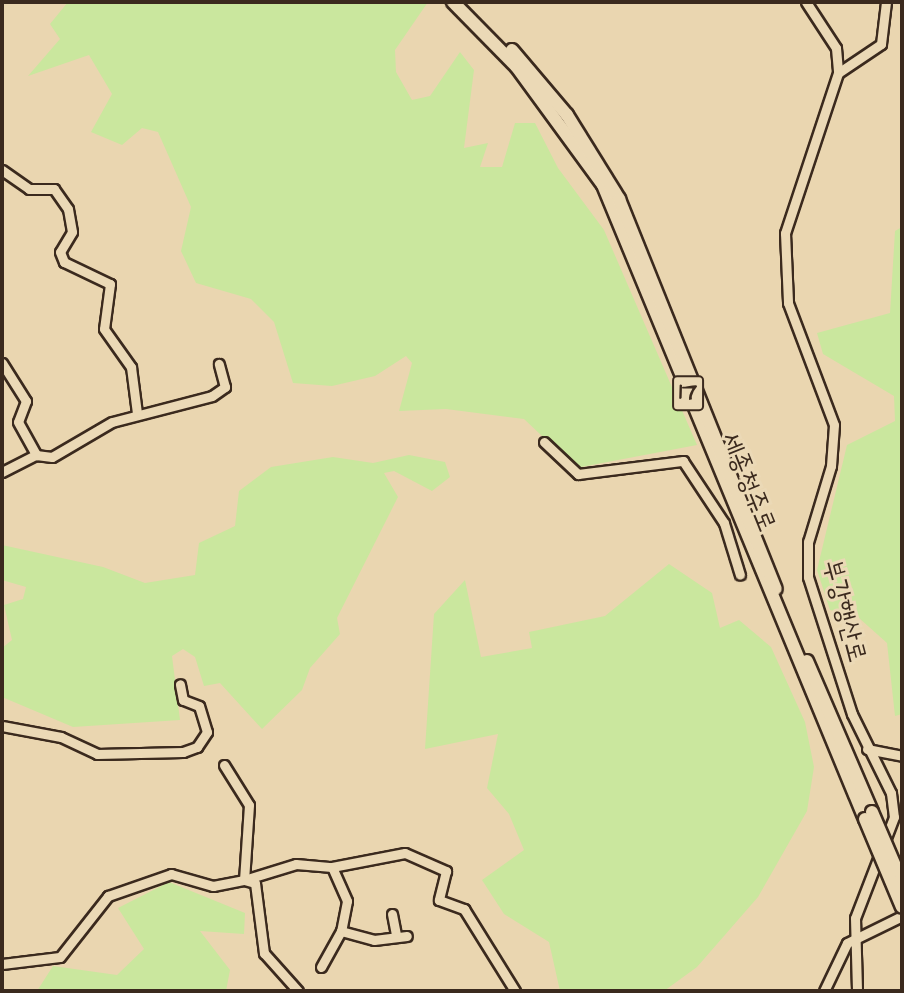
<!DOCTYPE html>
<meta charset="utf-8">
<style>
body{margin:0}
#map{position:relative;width:904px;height:993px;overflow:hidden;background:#ead6b0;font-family:"Architects Daughter","Poor Story",sans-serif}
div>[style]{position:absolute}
.green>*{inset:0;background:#cae79e}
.roads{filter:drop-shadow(2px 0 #3b2a1e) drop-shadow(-2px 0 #3b2a1e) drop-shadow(0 2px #3b2a1e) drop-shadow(0 -2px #3b2a1e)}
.minor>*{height:9px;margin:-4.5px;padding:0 4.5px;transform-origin:4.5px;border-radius:4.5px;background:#ebd9b6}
.highway>*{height:12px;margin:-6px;padding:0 6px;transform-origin:6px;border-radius:6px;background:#ebd9b6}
.bridges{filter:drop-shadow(2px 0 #3b2a1e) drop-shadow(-2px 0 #3b2a1e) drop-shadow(0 2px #3b2a1e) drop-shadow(0 -2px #3b2a1e)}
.highway-bridge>*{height:12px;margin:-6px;padding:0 6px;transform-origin:6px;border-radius:6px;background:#ebd9b6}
span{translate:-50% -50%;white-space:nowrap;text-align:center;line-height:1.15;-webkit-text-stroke:6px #ebd9b6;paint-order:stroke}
.shield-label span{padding:2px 5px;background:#ebd9b6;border:2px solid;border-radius:5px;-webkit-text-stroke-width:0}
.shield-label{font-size:24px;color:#3b2a1e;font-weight:700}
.street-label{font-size:26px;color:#3b2a1e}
.frame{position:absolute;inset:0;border:4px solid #3b2a1e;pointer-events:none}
</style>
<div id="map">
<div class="green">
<div style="clip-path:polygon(68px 2px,428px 2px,395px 50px,396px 72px,412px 100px,430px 96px,460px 52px,474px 70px,464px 148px,488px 143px,480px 167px,502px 167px,515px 123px,535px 123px,558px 168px,604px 230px,697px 445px,576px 468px,524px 419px,446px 409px,399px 411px,412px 363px,406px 356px,375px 376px,332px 386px,293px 383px,274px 322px,251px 299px,196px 283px,181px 251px,191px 207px,158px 132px,142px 128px,122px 145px,91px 132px,112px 94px,89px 55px,28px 76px,60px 39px,50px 24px)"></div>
<div style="clip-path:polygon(902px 227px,902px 714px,895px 716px,887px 643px,859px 618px,830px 610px,817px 570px,847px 445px,895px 421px,894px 396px,823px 354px,817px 333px,890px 313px,895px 231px)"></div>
<div style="clip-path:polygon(409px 455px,445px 462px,450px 477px,432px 491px,394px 471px,384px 473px,398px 497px,337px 618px,340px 634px,310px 668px,302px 690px,262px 729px,220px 683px,204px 686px,195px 657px,183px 649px,172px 656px,180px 720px,73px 727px,2px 697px,2px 648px,12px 640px,4px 605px,23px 599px,26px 587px,2px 580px,2px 545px,103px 567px,145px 583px,195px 575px,199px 543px,235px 526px,239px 491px,271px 467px,333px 457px,373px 463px)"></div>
<div style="clip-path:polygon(669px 564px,712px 593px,720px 628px,739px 620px,771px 647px,805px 722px,814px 767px,807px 811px,758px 897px,697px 967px,664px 991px,560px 991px,549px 942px,504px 914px,482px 880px,524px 850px,509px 814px,487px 788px,498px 734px,425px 749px,434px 614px,465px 580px,481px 657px,532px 648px,529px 632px,605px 616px)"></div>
<div style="clip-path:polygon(169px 882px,245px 913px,244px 934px,200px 931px,230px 970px,226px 991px,37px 991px,53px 966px,117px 975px,144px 949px,118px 908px)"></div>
</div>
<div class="roads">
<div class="minor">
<div style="left:806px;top:2px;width:55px;rotate:56.9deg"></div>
<div style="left:836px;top:48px;width:25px;rotate:85deg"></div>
<div style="left:838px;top:73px;width:169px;rotate:108.3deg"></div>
<div style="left:785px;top:233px;width:70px;rotate:87.5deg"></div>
<div style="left:788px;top:303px;width:130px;rotate:69.3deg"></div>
<div style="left:834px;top:425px;width:41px;rotate:94.2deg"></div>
<div style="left:831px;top:466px;width:79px;rotate:106.8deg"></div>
<div style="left:808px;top:542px;width:35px;rotate:90deg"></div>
<div style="left:808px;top:577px;width:144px;rotate:72.2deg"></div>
<div style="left:852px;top:714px;width:88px;rotate:63.7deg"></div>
<div style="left:891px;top:793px;width:24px;rotate:83deg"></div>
<div style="left:894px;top:817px;width:108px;rotate:111.1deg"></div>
<div style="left:855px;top:918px;width:73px;rotate:88.4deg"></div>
<div style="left:838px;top:73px;width:52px;rotate:-34deg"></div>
<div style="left:881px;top:44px;width:42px;rotate:-83.2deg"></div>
<div style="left:2px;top:170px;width:33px;rotate:35deg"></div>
<div style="left:29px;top:189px;width:25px"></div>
<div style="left:54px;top:189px;width:24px;rotate:55deg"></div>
<div style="left:68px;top:209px;width:23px;rotate:80deg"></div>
<div style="left:72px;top:232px;width:23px;rotate:121deg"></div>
<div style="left:60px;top:252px;width:11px;rotate:68deg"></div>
<div style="left:64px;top:262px;width:51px;rotate:25.6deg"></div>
<div style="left:110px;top:284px;width:45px;rotate:97.6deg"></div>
<div style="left:104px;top:329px;width:47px;rotate:54.6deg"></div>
<div style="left:131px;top:367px;width:46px;rotate:82.6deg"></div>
<div style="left:2px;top:363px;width:45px;rotate:57.7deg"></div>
<div style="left:26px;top:401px;width:22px;rotate:111deg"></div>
<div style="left:18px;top:422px;width:38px;rotate:61deg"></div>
<div style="left:544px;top:442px;width:47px;rotate:43.3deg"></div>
<div style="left:578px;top:474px;width:106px;rotate:-7.1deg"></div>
<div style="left:683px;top:461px;width:74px;rotate:56.5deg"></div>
<div style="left:724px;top:523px;width:54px;rotate:72.9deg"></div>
<div style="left:2px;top:472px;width:38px;rotate:-27deg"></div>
<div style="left:36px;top:455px;width:16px;rotate:7deg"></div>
<div style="left:52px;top:457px;width:69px;rotate:-30.3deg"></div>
<div style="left:112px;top:422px;width:103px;rotate:-14.6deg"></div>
<div style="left:212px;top:396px;width:16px;rotate:-35deg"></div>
<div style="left:225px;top:387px;width:24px;rotate:-105deg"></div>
<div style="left:2px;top:726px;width:60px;rotate:10.6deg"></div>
<div style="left:61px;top:737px;width:40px;rotate:25deg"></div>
<div style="left:97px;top:754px;width:86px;rotate:-1.3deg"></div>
<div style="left:183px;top:752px;width:15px;rotate:-20deg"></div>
<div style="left:197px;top:747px;width:18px;rotate:-56deg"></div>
<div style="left:207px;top:732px;width:27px;rotate:-107deg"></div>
<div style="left:199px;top:706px;width:17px;rotate:-159deg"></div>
<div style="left:183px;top:700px;width:16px;rotate:-101deg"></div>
<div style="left:867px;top:749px;width:36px;rotate:11deg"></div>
<div style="left:224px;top:765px;width:47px;rotate:58deg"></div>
<div style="left:249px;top:805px;width:75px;rotate:93.8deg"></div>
<div style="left:332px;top:867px;width:37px;rotate:66deg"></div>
<div style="left:347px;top:901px;width:31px;rotate:101deg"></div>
<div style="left:341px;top:931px;width:34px;rotate:15deg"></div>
<div style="left:374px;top:940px;width:33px;rotate:-7deg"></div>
<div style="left:244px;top:880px;width:54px;rotate:-17.1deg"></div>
<div style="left:296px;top:864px;width:36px;rotate:5deg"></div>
<div style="left:332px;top:867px;width:74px;rotate:-10.9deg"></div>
<div style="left:405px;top:853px;width:45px;rotate:23.7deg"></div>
<div style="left:446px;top:871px;width:30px;rotate:104deg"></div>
<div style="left:439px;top:900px;width:27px;rotate:20deg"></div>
<div style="left:464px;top:909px;width:97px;rotate:58.1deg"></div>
<div style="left:392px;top:914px;width:21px;rotate:79deg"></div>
<div style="left:2px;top:964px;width:58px;rotate:-6.9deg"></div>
<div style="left:60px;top:957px;width:78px;rotate:-51.8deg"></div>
<div style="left:108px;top:896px;width:67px;rotate:-19.2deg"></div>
<div style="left:171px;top:874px;width:44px;rotate:15.9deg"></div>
<div style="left:213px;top:886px;width:32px;rotate:-11deg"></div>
<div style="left:244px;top:880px;width:11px;rotate:15deg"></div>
<div style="left:255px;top:883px;width:71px;rotate:82.7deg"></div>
<div style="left:264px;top:953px;width:51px;rotate:48.2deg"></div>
<div style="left:321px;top:967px;width:41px;rotate:-60.9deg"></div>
<div style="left:824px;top:991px;width:53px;rotate:-64.4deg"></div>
<div style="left:847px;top:943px;width:61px;rotate:-26.1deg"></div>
</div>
<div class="highway">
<div style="left:453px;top:2px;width:90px;rotate:45.5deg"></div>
<div style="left:516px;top:66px;width:147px;rotate:53.8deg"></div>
<div style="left:603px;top:185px;width:686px;rotate:67.55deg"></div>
<div style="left:512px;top:50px;width:85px;rotate:49.8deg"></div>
<div style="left:567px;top:115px;width:99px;rotate:58.2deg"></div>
<div style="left:619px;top:199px;width:420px;rotate:68.1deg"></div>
<div style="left:807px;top:661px;width:164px;rotate:66.7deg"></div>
</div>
</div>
<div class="bridges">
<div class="highway-bridge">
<div style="left:872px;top:812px;width:76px;rotate:66.8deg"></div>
<div style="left:865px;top:819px;width:95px;rotate:67.2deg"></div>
</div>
</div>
<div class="shield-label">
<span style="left:688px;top:393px">17</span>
</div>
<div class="street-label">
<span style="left:748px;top:482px;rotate:68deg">세종청주로</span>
<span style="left:844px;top:611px;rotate:75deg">부강행산로</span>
</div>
<div class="frame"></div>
</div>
